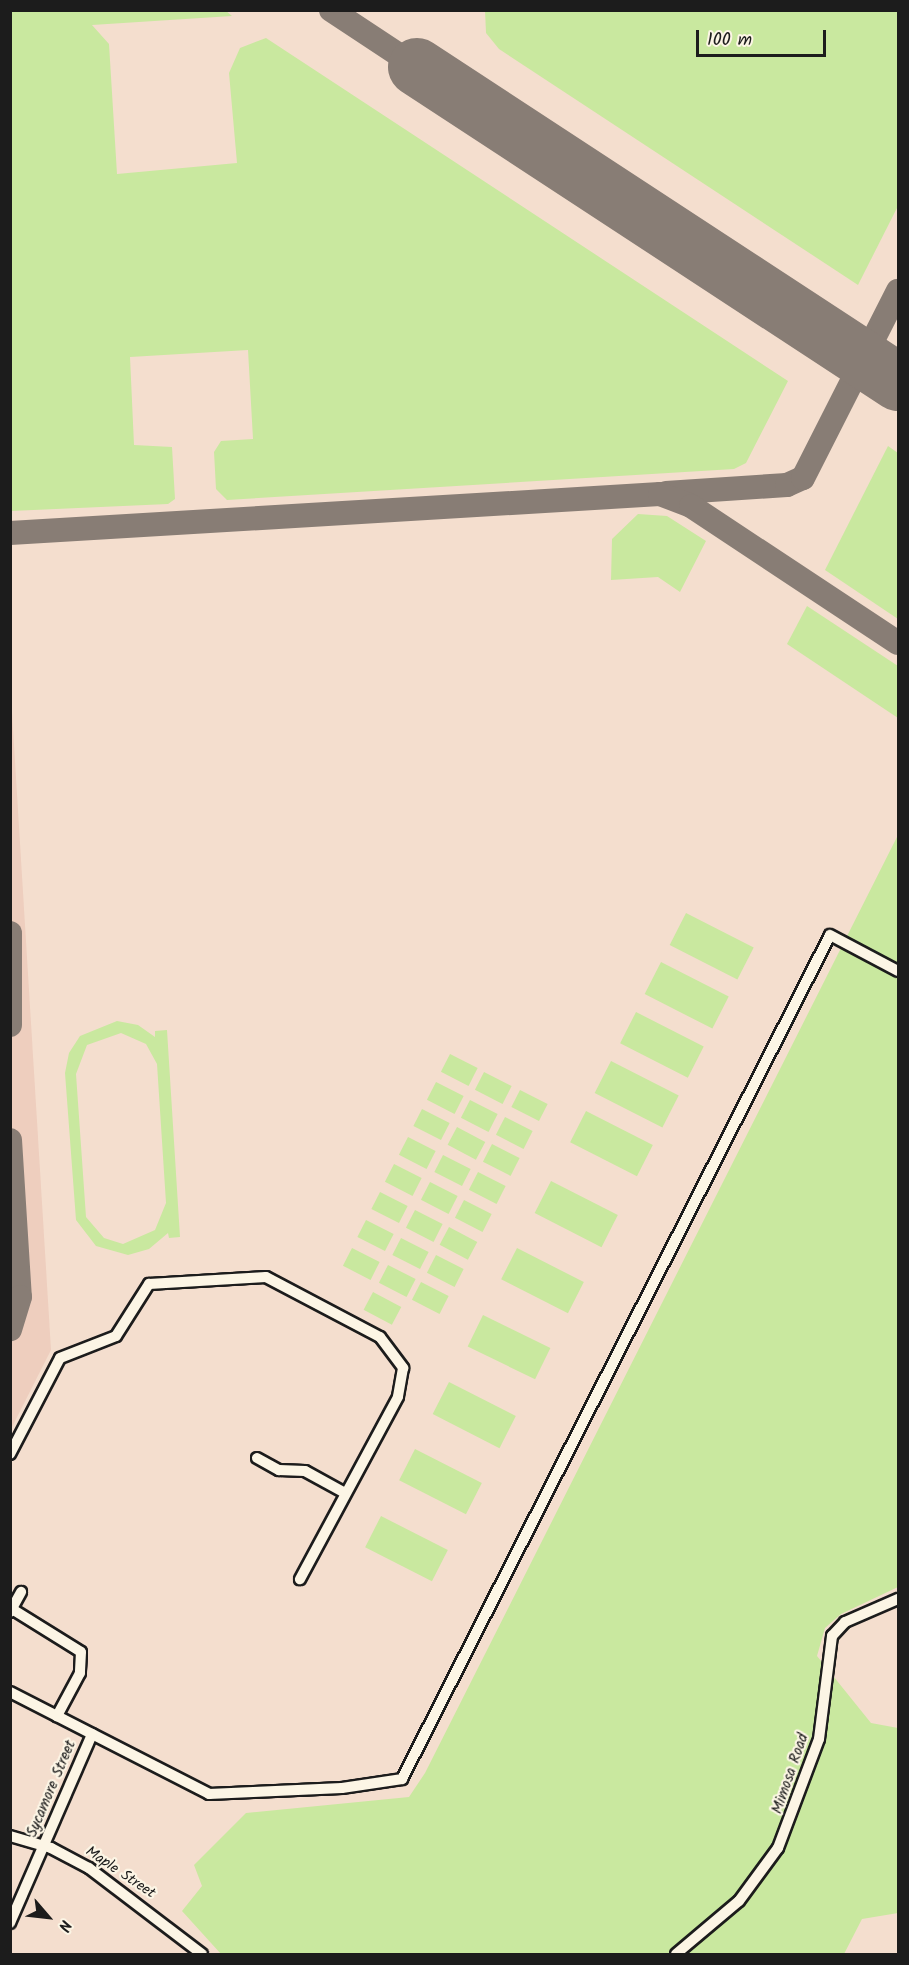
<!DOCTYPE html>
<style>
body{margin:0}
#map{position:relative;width:909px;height:1965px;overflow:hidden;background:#f4dece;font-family:Kalam,sans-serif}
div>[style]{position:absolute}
.built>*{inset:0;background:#eecebe}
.green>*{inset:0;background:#c9e89f;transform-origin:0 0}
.taxiway>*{height:24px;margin:-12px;padding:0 12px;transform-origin:12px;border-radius:12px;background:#887d75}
.runway>*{height:58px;margin:-29px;padding:0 29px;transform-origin:29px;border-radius:29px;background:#887d75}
.roads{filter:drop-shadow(2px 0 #1c1c1c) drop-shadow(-2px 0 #1c1c1c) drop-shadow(0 2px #1c1c1c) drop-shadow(0 -2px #1c1c1c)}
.minor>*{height:10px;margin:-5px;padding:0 5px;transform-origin:5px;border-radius:5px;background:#fcf5e5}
span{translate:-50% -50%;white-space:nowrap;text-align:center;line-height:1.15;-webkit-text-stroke:4.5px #fcf5e5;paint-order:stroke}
.street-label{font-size:15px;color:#1c1c1c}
.frame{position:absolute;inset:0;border:12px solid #1c1c1c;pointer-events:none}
.north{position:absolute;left:18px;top:1887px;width:60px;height:60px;-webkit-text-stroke:4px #fcf5e5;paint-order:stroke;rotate:118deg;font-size:16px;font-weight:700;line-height:24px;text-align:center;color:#1c1c1c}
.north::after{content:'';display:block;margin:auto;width:21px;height:27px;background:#1c1c1c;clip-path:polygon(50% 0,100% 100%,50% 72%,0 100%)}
.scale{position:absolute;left:696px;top:30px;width:130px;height:27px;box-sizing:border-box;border:3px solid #1c1c1c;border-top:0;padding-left:8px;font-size:18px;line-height:21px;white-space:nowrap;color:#1c1c1c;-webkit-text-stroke:4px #fcf5e5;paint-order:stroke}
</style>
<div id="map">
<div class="built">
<div style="clip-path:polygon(11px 696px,51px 1350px,11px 1429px,10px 1429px)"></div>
</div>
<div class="green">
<div style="clip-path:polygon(225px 10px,232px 16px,92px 25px,109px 44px,117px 174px,237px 163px,229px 73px,240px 48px,266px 38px,788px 381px,746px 463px,734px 469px,227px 500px,216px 489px,214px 452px,221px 441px,253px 439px,248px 350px,130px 357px,134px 445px,172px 447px,175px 499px,168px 504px,11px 511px,11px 12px)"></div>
<div style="clip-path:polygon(485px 10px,898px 11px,898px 206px,858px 285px,499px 49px,486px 33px)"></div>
<div style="clip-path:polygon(888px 446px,898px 453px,898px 619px,825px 570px)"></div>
<div style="clip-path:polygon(638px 514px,667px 516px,706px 541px,680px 592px,658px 577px,611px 580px,612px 539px)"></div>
<div style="clip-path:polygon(807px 606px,898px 666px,898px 718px,787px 644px)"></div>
<div style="clip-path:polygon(898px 835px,898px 1587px,841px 1614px,825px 1628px,817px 1656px,871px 1723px,898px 1728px,898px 1913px,862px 1919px,844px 1954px,221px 1954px,182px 1911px,202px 1886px,194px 1865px,246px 1813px,409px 1797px,425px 1773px)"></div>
<div style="left:686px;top:913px;width:76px;height:36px;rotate:27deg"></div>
<div style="left:661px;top:962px;width:76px;height:36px;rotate:27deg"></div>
<div style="left:636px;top:1012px;width:76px;height:35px;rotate:27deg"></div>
<div style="clip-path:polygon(evenodd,117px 1021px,138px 1025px,155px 1037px,155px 1031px,167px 1030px,180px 1237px,169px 1238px,168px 1233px,149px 1249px,128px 1255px,96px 1246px,76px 1220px,65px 1073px,69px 1053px,80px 1036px,117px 1021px,121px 1033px,146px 1044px,157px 1064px,166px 1203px,155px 1230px,123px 1244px,104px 1238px,86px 1217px,76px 1074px,87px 1045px,121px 1033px)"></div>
<div style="left:450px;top:1054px;width:31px;height:20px;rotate:27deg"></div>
<div style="left:611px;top:1061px;width:76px;height:36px;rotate:27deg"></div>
<div style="left:484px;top:1072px;width:31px;height:20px;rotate:27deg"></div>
<div style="left:436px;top:1082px;width:31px;height:20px;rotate:27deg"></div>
<div style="left:520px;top:1090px;width:31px;height:19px;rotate:27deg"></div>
<div style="left:470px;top:1100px;width:31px;height:20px;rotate:27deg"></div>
<div style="left:422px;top:1109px;width:31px;height:19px;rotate:27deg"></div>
<div style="left:586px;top:1111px;width:75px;height:35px;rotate:27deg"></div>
<div style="left:505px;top:1117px;width:31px;height:20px;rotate:27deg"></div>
<div style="left:457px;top:1127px;width:32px;height:20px;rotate:28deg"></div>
<div style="left:408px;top:1137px;width:31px;height:20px;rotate:27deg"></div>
<div style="left:492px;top:1144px;width:31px;height:20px;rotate:27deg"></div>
<div style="left:443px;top:1155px;width:31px;height:19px;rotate:27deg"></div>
<div style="left:394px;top:1164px;width:31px;height:20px;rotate:27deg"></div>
<div style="left:478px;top:1172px;width:31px;height:20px;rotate:27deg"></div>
<div style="left:551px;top:1181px;width:75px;height:36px;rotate:27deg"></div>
<div style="left:430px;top:1182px;width:31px;height:20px;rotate:27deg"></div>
<div style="left:380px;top:1192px;width:31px;height:19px;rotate:27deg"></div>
<div style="left:464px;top:1200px;width:31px;height:20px;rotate:27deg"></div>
<div style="left:415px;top:1210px;width:31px;height:20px;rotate:27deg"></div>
<div style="left:366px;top:1220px;width:31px;height:19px;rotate:27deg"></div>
<div style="left:449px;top:1227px;width:32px;height:20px;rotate:28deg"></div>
<div style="left:401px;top:1238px;width:31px;height:19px;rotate:27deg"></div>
<div style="left:352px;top:1248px;width:31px;height:20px;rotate:27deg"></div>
<div style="left:517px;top:1248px;width:75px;height:35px;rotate:27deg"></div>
<div style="left:436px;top:1255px;width:31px;height:20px;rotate:27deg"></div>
<div style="left:388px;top:1265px;width:31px;height:20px;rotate:27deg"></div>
<div style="left:421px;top:1282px;width:31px;height:20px;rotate:27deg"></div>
<div style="left:373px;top:1292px;width:32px;height:20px;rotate:28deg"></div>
<div style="left:483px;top:1315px;width:75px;height:35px;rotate:26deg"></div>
<div style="left:449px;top:1382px;width:75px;height:36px;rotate:27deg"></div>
<div style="left:415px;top:1449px;width:75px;height:35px;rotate:27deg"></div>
<div style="left:381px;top:1516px;width:75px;height:35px;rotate:27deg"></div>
</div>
<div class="taxiway">
<div style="left:331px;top:10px;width:103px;rotate:33.5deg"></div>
<div style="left:666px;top:493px;width:121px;rotate:-3.8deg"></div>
<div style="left:787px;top:485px;width:17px;rotate:-24deg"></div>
<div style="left:803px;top:478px;width:210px;rotate:-63.1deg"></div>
<div style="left:10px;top:533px;width:651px;rotate:-3.43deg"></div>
<div style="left:660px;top:494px;width:33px;rotate:21deg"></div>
<div style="left:691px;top:506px;width:248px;rotate:33.5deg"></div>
<div style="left:10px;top:933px;width:92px;rotate:90deg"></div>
<div style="left:10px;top:1140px;width:157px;rotate:86.4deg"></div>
<div style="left:20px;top:1297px;width:34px;rotate:107deg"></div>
</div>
<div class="runway">
<div style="left:417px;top:67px;width:575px;rotate:33.22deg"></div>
</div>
<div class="roads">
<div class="minor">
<div style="left:10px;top:1454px;width:108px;rotate:-62.5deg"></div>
<div style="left:60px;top:1358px;width:60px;rotate:-21.4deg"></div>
<div style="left:116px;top:1336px;width:62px;rotate:-57.6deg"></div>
<div style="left:149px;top:1284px;width:117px;rotate:-3.4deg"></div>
<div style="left:266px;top:1277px;width:129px;rotate:27.8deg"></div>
<div style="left:380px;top:1337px;width:39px;rotate:53deg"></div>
<div style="left:403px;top:1368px;width:29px;rotate:100deg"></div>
<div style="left:398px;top:1397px;width:207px;rotate:118.3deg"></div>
<div style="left:257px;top:1458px;width:25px;rotate:29deg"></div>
<div style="left:279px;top:1470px;width:26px;rotate:2deg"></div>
<div style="left:305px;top:1471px;width:46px;rotate:28.8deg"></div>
<div style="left:12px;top:1609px;width:81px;rotate:31.9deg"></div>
<div style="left:81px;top:1652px;width:21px;rotate:93deg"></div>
<div style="left:80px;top:1673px;width:49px;rotate:118.1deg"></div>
<div style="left:10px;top:1612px;width:23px;rotate:-61deg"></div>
<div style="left:10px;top:1692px;width:224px;rotate:27.1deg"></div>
<div style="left:209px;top:1794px;width:133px;rotate:-2.6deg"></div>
<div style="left:342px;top:1788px;width:61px;rotate:-8.5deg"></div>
<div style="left:402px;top:1779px;width:946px;rotate:-63.11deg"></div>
<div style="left:830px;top:935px;width:77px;rotate:27.9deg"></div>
<div style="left:10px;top:1836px;width:43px;rotate:16.3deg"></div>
<div style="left:51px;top:1848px;width:43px;rotate:27.8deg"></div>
<div style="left:89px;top:1868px;width:142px;rotate:37.3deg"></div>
<div style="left:10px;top:1923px;width:206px;rotate:-66.5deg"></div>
<div style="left:676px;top:1954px;width:82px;rotate:-40.1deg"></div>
<div style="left:739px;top:1901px;width:66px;rotate:-53.7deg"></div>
<div style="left:778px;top:1848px;width:116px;rotate:-69.4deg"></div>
<div style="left:819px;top:1739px;width:104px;rotate:-82.8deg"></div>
<div style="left:832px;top:1636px;width:19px;rotate:-47deg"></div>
<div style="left:845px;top:1622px;width:58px;rotate:-23.5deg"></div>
</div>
</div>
<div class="street-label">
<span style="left:791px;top:1774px;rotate:-71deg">Mimosa Road</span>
<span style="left:52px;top:1789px;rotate:-67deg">Sycamore Street</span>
<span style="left:120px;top:1873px;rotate:34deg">Maple Street</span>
</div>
<div class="frame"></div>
<div class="north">N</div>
<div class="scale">100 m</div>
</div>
